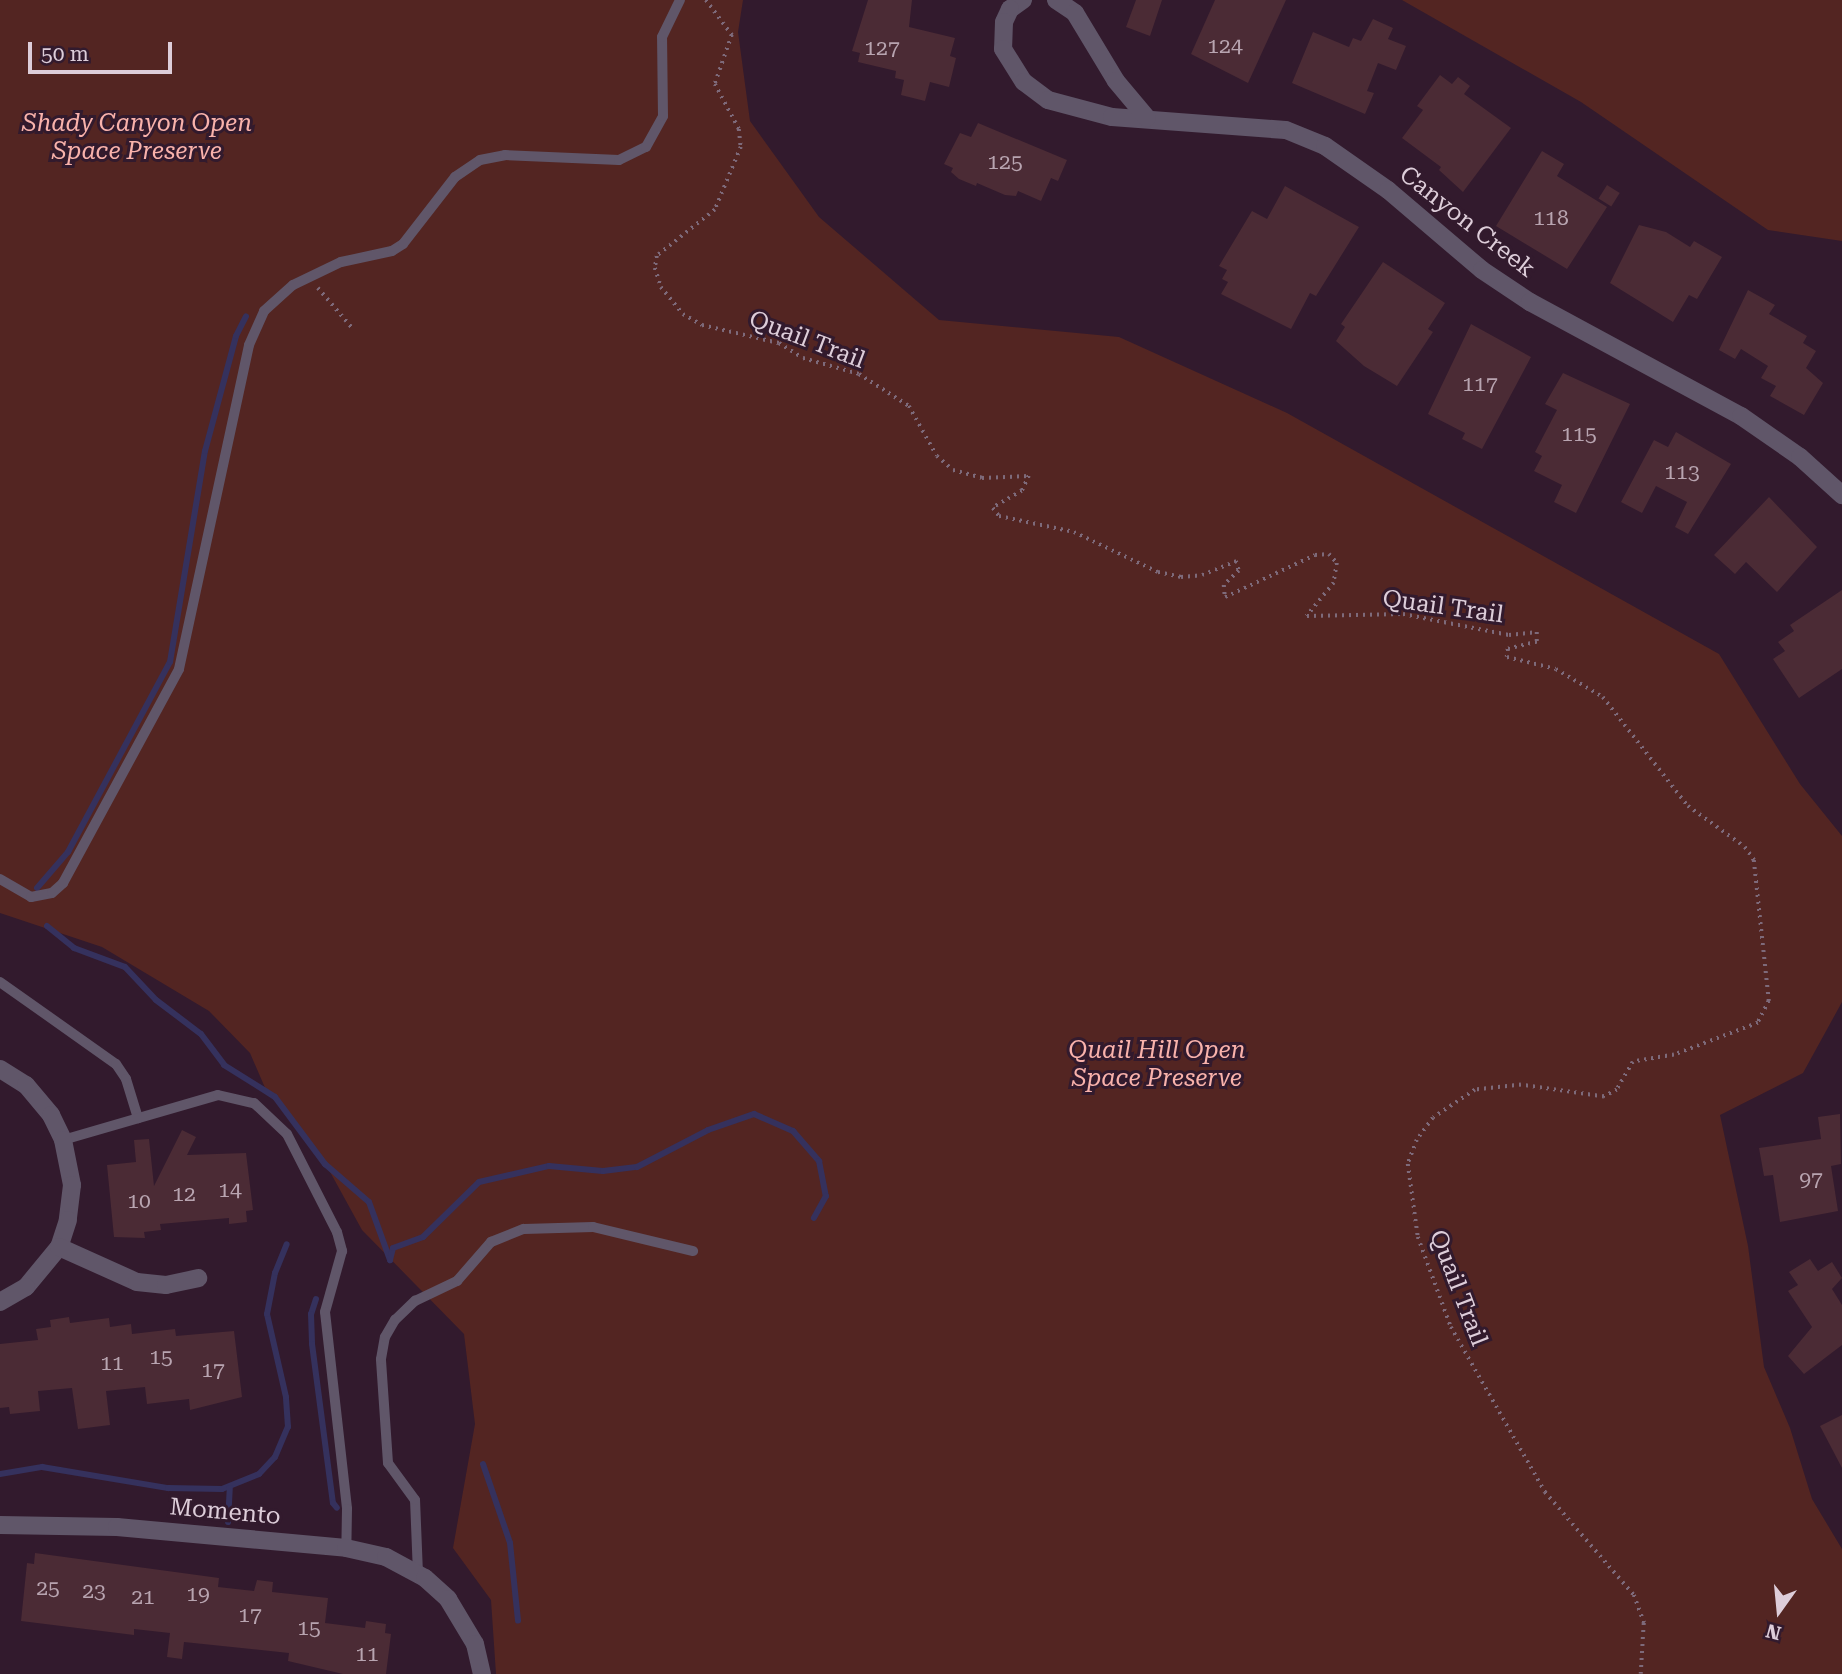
<!DOCTYPE html>
<style>
body{margin:0}
#map{position:relative;width:1842px;height:1674px;overflow:hidden;background:#321a2d;font-family:"Roboto Serif",serif}
div>[style]{position:absolute}
.green>*{inset:0;background:#532522}
.stream>*{height:6px;margin:-3px;padding:0 3px;transform-origin:3px;border-radius:3px;background:#35315d}
.building>*{inset:0;background:#4b2b35;transform-origin:0 0}
.path>*{height:3.5px;margin-top:-1.75px;transform-origin:0;background:repeating-linear-gradient(90deg,#7e6a7a 0 2px,transparent 0 7px)}
.lane>*{height:10px;margin:-5px;padding:0 5px;transform-origin:5px;border-radius:5px;background:#605669}
.street>*{height:18px;margin:-9px;padding:0 9px;transform-origin:9px;border-radius:9px;background:#605669}
span{translate:-50% -50%;white-space:nowrap;text-align:center;line-height:1.15;-webkit-text-stroke:6px #321a2d;paint-order:stroke}
.number-label{font-size:21px;color:#b8a4b0}
.number-label span{-webkit-text-stroke-width:0}
.park-label{font-size:24px;color:#f9b2ab;font-style:italic}
.street-label{font-size:24px;color:#ddcdd9}
.north{position:absolute;left:1744px;top:1576px;width:70px;height:70px;-webkit-text-stroke:5px #321a2d;paint-order:stroke;rotate:195deg;font-size:19px;font-weight:700;line-height:28px;text-align:center;color:#ddcdd9}
.north::after{content:'';display:block;margin:auto;width:24px;height:32px;background:#ddcdd9;clip-path:polygon(50% 0,100% 100%,50% 72%,0 100%)}
.scale{position:absolute;left:28px;top:42px;width:144px;height:32px;box-sizing:border-box;border:4px solid #ddcdd9;border-top:0;padding-left:9px;font-size:21px;line-height:24px;white-space:nowrap;color:#ddcdd9;-webkit-text-stroke:5px #321a2d;paint-order:stroke}
</style>
<div id="map">
<div class="green">
<div style="clip-path:polygon(0 0,743px 0,738px 32px,750px 121px,819px 217px,939px 320px,1119px 337px,1287px 413px,1719px 654px,1800px 784px,1842px 836px,1842px 1002px,1803px 1073px,1720px 1115px,1748px 1246px,1764px 1367px,1790px 1428px,1812px 1499px,1842px 1549px,1842px 1674px,496px 1674px,491px 1600px,453px 1548px,475px 1424px,464px 1334px,362px 1230px,318px 1150px,266px 1090px,250px 1053px,209px 1011px,102px 947px,0 913px)"></div>
<div style="clip-path:polygon(1402px 0,1842px 0,1842px 241px,1768px 230px,1581px 102px)"></div>
</div>
<div class="stream">
<div style="left:37px;top:888px;width:48px;rotate:-49.3deg"></div>
<div style="left:68px;top:852px;width:216px;rotate:-61.8deg"></div>
<div style="left:170px;top:662px;width:214px;rotate:-80.6deg"></div>
<div style="left:205px;top:451px;width:119px;rotate:-74.9deg"></div>
<div style="left:236px;top:336px;width:22px;rotate:-63deg"></div>
<div style="left:47px;top:926px;width:35px;rotate:39deg"></div>
<div style="left:74px;top:948px;width:54px;rotate:20.4deg"></div>
<div style="left:125px;top:967px;width:45px;rotate:46.8deg"></div>
<div style="left:156px;top:1000px;width:56px;rotate:37.1deg"></div>
<div style="left:201px;top:1034px;width:39px;rotate:53deg"></div>
<div style="left:224px;top:1065px;width:60px;rotate:32.1deg"></div>
<div style="left:275px;top:1097px;width:84px;rotate:53.3deg"></div>
<div style="left:325px;top:1164px;width:58px;rotate:40.8deg"></div>
<div style="left:369px;top:1202px;width:62px;rotate:70.1deg"></div>
<div style="left:390px;top:1260px;width:12px;rotate:-76deg"></div>
<div style="left:393px;top:1248px;width:32px;rotate:-20deg"></div>
<div style="left:423px;top:1237px;width:78px;rotate:-44.5deg"></div>
<div style="left:479px;top:1182px;width:72px;rotate:-12.9deg"></div>
<div style="left:549px;top:1166px;width:54px;rotate:5.3deg"></div>
<div style="left:603px;top:1171px;width:34px;rotate:-7deg"></div>
<div style="left:637px;top:1167px;width:80px;rotate:-27.5deg"></div>
<div style="left:708px;top:1130px;width:49px;rotate:-19.2deg"></div>
<div style="left:754px;top:1114px;width:43px;rotate:23.6deg"></div>
<div style="left:793px;top:1131px;width:40px;rotate:49deg"></div>
<div style="left:819px;top:1161px;width:36px;rotate:79deg"></div>
<div style="left:826px;top:1196px;width:25px;rotate:119deg"></div>
<div style="left:316px;top:1299px;width:16px;rotate:108deg"></div>
<div style="left:311px;top:1314px;width:30px;rotate:88deg"></div>
<div style="left:312px;top:1344px;width:160px;rotate:82.5deg"></div>
<div style="left:333px;top:1503px;width:6px;rotate:51deg"></div>
<div style="left:483px;top:1464px;width:83px;rotate:71.1deg"></div>
<div style="left:510px;top:1543px;width:78px;rotate:84.1deg"></div>
<div style="left:0;top:1474px;width:43px;rotate:-9.5deg"></div>
<div style="left:42px;top:1467px;width:128px;rotate:9.5deg"></div>
<div style="left:168px;top:1488px;width:54px;rotate:1.1deg"></div>
<div style="left:222px;top:1489px;width:40px;rotate:-22deg"></div>
<div style="left:259px;top:1474px;width:23px;rotate:-47deg"></div>
<div style="left:275px;top:1457px;width:33px;rotate:-67deg"></div>
<div style="left:288px;top:1427px;width:30px;rotate:-94deg"></div>
<div style="left:286px;top:1397px;width:85px;rotate:-102.9deg"></div>
<div style="left:267px;top:1314px;width:42px;rotate:-79deg"></div>
<div style="left:275px;top:1273px;width:31px;rotate:-68deg"></div>
<div style="left:228px;top:1522px;width:34px;rotate:-87deg"></div>
</div>
<div class="building">
<div style="clip-path:polygon(868px 0,912px 0,909px 27px,955px 38px,950px 56px,956px 58px,949px 87px,930px 82px,925px 101px,901px 95px,904px 80px,895px 78px,896px 71px,858px 62px,860px 53px,852px 51px)"></div>
<div style="clip-path:polygon(1136px 0,1162px 0,1150px 36px,1126px 27px)"></div>
<div style="clip-path:polygon(1215px 0,1286px 0,1248px 83px,1191px 54px)"></div>
<div style="clip-path:polygon(1373px 19px,1393px 28px,1388px 39px,1406px 46px,1396px 70px,1378px 63px,1367px 91px,1374px 93px,1365px 114px,1292px 83px,1313px 32px,1349px 47px,1353px 38px,1361px 41px)"></div>
<div style="clip-path:polygon(1440px 75px,1452px 84px,1458px 77px,1470px 86px,1464px 94px,1511px 128px,1463px 192px,1439px 170px,1441px 167px,1402px 138px,1423px 110px,1417px 106px)"></div>
<div style="clip-path:polygon(978px 123px,1067px 160px,1058px 181px,1051px 178px,1041px 201px,1018px 191px,1016px 196px,1005px 195px,977px 183px,976px 186px,959px 179px,951px 172px,953px 168px,944px 164px,960px 133px,971px 137px)"></div>
<div style="clip-path:polygon(1542px 151px,1564px 164px,1557px 176px,1607px 207px,1567px 269px,1496px 226px)"></div>
<div style="left:1607px;top:185px;width:15px;height:16px;rotate:32deg"></div>
<div style="clip-path:polygon(1285px 186px,1359px 227px,1316px 296px,1310px 293px,1291px 329px,1221px 294px,1228px 282px,1222px 279px,1227px 270px,1219px 266px,1252px 211px,1267px 219px)"></div>
<div style="clip-path:polygon(1639px 225px,1666px 232px,1690px 247px,1694px 241px,1722px 257px,1697px 299px,1689px 295px,1673px 322px,1610px 283px)"></div>
<div style="clip-path:polygon(1383px 262px,1445px 303px,1428px 329px,1433px 332px,1397px 386px,1364px 366px,1336px 341px,1345px 327px,1341px 324px)"></div>
<div style="clip-path:polygon(1748px 290px,1775px 305px,1769px 314px,1807px 336px,1803px 343px,1816px 351px,1806px 368px,1823px 383px,1804px 415px,1770px 396px,1776px 386px,1761px 378px,1768px 366px,1741px 349px,1735px 359px,1719px 350px)"></div>
<div style="clip-path:polygon(1471px 324px,1531px 357px,1482px 449px,1462px 439px,1465px 433px,1428px 414px)"></div>
<div style="clip-path:polygon(1563px 373px,1630px 404px,1576px 513px,1554px 502px,1562px 485px,1534px 471px,1542px 456px,1535px 452px,1557px 410px,1545px 404px)"></div>
<div style="clip-path:polygon(1676px 432px,1731px 464px,1688px 534px,1675px 527px,1687px 502px,1656px 486px,1642px 513px,1621px 502px,1654px 440px,1668px 447px)"></div>
<div style="clip-path:polygon(1769px 497px,1817px 547px,1777px 592px,1746px 562px,1735px 574px,1714px 555px)"></div>
<div style="clip-path:polygon(1842px 590px,1842px 669px,1799px 698px,1773px 659px,1785px 651px,1778px 642px,1794px 631px,1790px 625px)"></div>
<div style="clip-path:polygon(1840px 1114px,1841px 1164px,1831px 1166px,1838px 1211px,1780px 1222px,1773px 1175px,1764px 1176px,1759px 1148px,1821px 1139px,1818px 1117px)"></div>
<div style="clip-path:polygon(182px 1130px,196px 1137px,187px 1155px,246px 1153px,253px 1210px,246px 1211px,247px 1222px,229px 1224px,229px 1218px,160px 1224px,161px 1230px,144px 1232px,145px 1238px,114px 1237px,107px 1165px,136px 1162px,134px 1140px,149px 1139px,154px 1186px)"></div>
<div style="clip-path:polygon(1810px 1259px,1818px 1271px,1832px 1262px,1842px 1278px,1832px 1289px,1842px 1305px,1842px 1345px,1804px 1374px,1788px 1356px,1812px 1327px,1788px 1291px,1798px 1285px,1789px 1272px)"></div>
<div style="clip-path:polygon(69px 1317px,70px 1323px,109px 1318px,110px 1327px,131px 1324px,132px 1334px,175px 1329px,176px 1336px,234px 1331px,242px 1397px,190px 1410px,189px 1399px,147px 1404px,145px 1387px,106px 1391px,110px 1425px,78px 1429px,72px 1388px,38px 1391px,40px 1411px,10px 1414px,9px 1407px,0 1408px,0 1344px,38px 1340px,36px 1329px,51px 1327px,50px 1320px)"></div>
<div style="clip-path:polygon(1842px 1415px,1842px 1468px,1820px 1426px)"></div>
<div style="clip-path:polygon(35px 1553px,219px 1578px,218px 1587px,254px 1591px,257px 1580px,273px 1582px,272px 1592px,328px 1598px,325px 1623px,365px 1628px,366px 1621px,386px 1624px,385px 1633px,391px 1634px,386px 1674px,343px 1674px,288px 1661px,289px 1653px,184px 1642px,182px 1659px,167px 1657px,170px 1633px,134px 1629px,134px 1635px,21px 1621px,27px 1563px,34px 1564px)"></div>
</div>
<div class="path">
<div style="left:706px;top:0;width:44px;rotate:53.4deg"></div>
<div style="left:732px;top:35px;width:52px;rotate:109.1deg"></div>
<div style="left:715px;top:84px;width:51px;rotate:61.9deg"></div>
<div style="left:739px;top:129px;width:18px;rotate:84deg"></div>
<div style="left:741px;top:147px;width:68px;rotate:112.4deg"></div>
<div style="left:715px;top:210px;width:74px;rotate:141.6deg"></div>
<div style="left:657px;top:256px;width:12px;rotate:99deg"></div>
<div style="left:655px;top:268px;width:20px;rotate:72deg"></div>
<div style="left:661px;top:287px;width:35px;rotate:51deg"></div>
<div style="left:683px;top:314px;width:22px;rotate:30deg"></div>
<div style="left:702px;top:325px;width:79px;rotate:13.2deg"></div>
<div style="left:779px;top:343px;width:28px;rotate:32deg"></div>
<div style="left:803px;top:358px;width:58px;rotate:15.9deg"></div>
<div style="left:859px;top:374px;width:59px;rotate:32.6deg"></div>
<div style="left:909px;top:406px;width:57px;rotate:60.8deg"></div>
<div style="left:937px;top:456px;width:21px;rotate:41deg"></div>
<div style="left:953px;top:470px;width:30px;rotate:15deg"></div>
<div style="left:982px;top:478px;width:47px;rotate:-2.4deg"></div>
<div style="left:1029px;top:476px;width:17px;rotate:115deg"></div>
<div style="left:1022px;top:491px;width:34px;rotate:150deg"></div>
<div style="left:993px;top:508px;width:10px;rotate:53deg"></div>
<div style="left:999px;top:516px;width:77px;rotate:12deg"></div>
<div style="left:1074px;top:532px;width:93px;rotate:25.5deg"></div>
<div style="left:1158px;top:572px;width:24px;rotate:12deg"></div>
<div style="left:1181px;top:577px;width:21px;rotate:-5deg"></div>
<div style="left:1202px;top:575px;width:37px;rotate:-22deg"></div>
<div style="left:1236px;top:561px;width:10px;rotate:73deg"></div>
<div style="left:1239px;top:571px;width:21px;rotate:137deg"></div>
<div style="left:1224px;top:585px;width:12px;rotate:85deg"></div>
<div style="left:1225px;top:597px;width:99px;rotate:-25deg"></div>
<div style="left:1315px;top:555px;width:14px;rotate:-4deg"></div>
<div style="left:1329px;top:554px;width:12px;rotate:48deg"></div>
<div style="left:1337px;top:563px;width:20px;rotate:99deg"></div>
<div style="left:1334px;top:583px;width:43px;rotate:129.3deg"></div>
<div style="left:1307px;top:616px;width:96px;rotate:-1.2deg"></div>
<div style="left:1403px;top:614px;width:108px;rotate:11.2deg"></div>
<div style="left:1509px;top:635px;width:28px;rotate:-6deg"></div>
<div style="left:1537px;top:632px;width:10px;rotate:90deg"></div>
<div style="left:1537px;top:642px;width:30px;rotate:166deg"></div>
<div style="left:1508px;top:649px;width:8px;rotate:97deg"></div>
<div style="left:1507px;top:657px;width:50px;rotate:13.8deg"></div>
<div style="left:1556px;top:669px;width:55px;rotate:30.8deg"></div>
<div style="left:1603px;top:697px;width:138px;rotate:52.1deg"></div>
<div style="left:1688px;top:806px;width:70px;rotate:35.7deg"></div>
<div style="left:1745px;top:847px;width:16px;rotate:55deg"></div>
<div style="left:1754px;top:860px;width:142px;rotate:83.9deg"></div>
<div style="left:1769px;top:1001px;width:25px;rotate:117deg"></div>
<div style="left:1758px;top:1023px;width:90px;rotate:159.1deg"></div>
<div style="left:1674px;top:1055px;width:42px;rotate:170.3deg"></div>
<div style="left:1633px;top:1062px;width:32px;rotate:120deg"></div>
<div style="left:1617px;top:1090px;width:15px;rotate:152deg"></div>
<div style="left:1604px;top:1097px;width:84px;rotate:-171.8deg"></div>
<div style="left:1521px;top:1085px;width:46px;rotate:173.8deg"></div>
<div style="left:1475px;top:1090px;width:50px;rotate:146.3deg"></div>
<div style="left:1433px;top:1118px;width:27px;rotate:126deg"></div>
<div style="left:1417px;top:1140px;width:26px;rotate:111deg"></div>
<div style="left:1408px;top:1164px;width:74px;rotate:82.2deg"></div>
<div style="left:1418px;top:1237px;width:96px;rotate:69.9deg"></div>
<div style="left:1451px;top:1327px;width:190px;rotate:60.3deg"></div>
<div style="left:1545px;top:1492px;width:136px;rotate:49.2deg"></div>
<div style="left:1634px;top:1595px;width:30px;rotate:70deg"></div>
<div style="left:1644px;top:1623px;width:51px;rotate:93.4deg"></div>
<div style="left:318px;top:288px;width:55px;rotate:49.4deg"></div>
</div>
<div class="lane">
<div style="left:0;top:879px;width:36px;rotate:30deg"></div>
<div style="left:31px;top:897px;width:21px;rotate:-11deg"></div>
<div style="left:52px;top:893px;width:15px;rotate:-42deg"></div>
<div style="left:63px;top:883px;width:243px;rotate:-61.5deg"></div>
<div style="left:179px;top:669px;width:331px;rotate:-77.8deg"></div>
<div style="left:249px;top:345px;width:37px;rotate:-66deg"></div>
<div style="left:264px;top:311px;width:39px;rotate:-42deg"></div>
<div style="left:293px;top:285px;width:53px;rotate:-25.6deg"></div>
<div style="left:341px;top:262px;width:52px;rotate:-12.2deg"></div>
<div style="left:392px;top:251px;width:13px;rotate:-32deg"></div>
<div style="left:403px;top:244px;width:85px;rotate:-52.2deg"></div>
<div style="left:455px;top:177px;width:30px;rotate:-34deg"></div>
<div style="left:480px;top:160px;width:25px;rotate:-11deg"></div>
<div style="left:505px;top:155px;width:114px;rotate:2.5deg"></div>
<div style="left:619px;top:160px;width:30px;rotate:-26deg"></div>
<div style="left:646px;top:147px;width:35px;rotate:-61deg"></div>
<div style="left:663px;top:116px;width:79px;rotate:-90.7deg"></div>
<div style="left:662px;top:37px;width:41px;rotate:-64.1deg"></div>
<div style="left:0;top:982px;width:142px;rotate:35.3deg"></div>
<div style="left:116px;top:1064px;width:18px;rotate:56deg"></div>
<div style="left:126px;top:1079px;width:41px;rotate:72.9deg"></div>
<div style="left:63px;top:1140px;width:161px;rotate:-16.2deg"></div>
<div style="left:218px;top:1095px;width:37px;rotate:13deg"></div>
<div style="left:254px;top:1103px;width:45px;rotate:43.2deg"></div>
<div style="left:287px;top:1134px;width:110px;rotate:63deg"></div>
<div style="left:337px;top:1232px;width:20px;rotate:75deg"></div>
<div style="left:342px;top:1251px;width:63px;rotate:105.6deg"></div>
<div style="left:325px;top:1312px;width:198px;rotate:83.6deg"></div>
<div style="left:347px;top:1509px;width:39px;rotate:91deg"></div>
<div style="left:418px;top:1574px;width:74px;rotate:-92.3deg"></div>
<div style="left:415px;top:1500px;width:46px;rotate:-126.1deg"></div>
<div style="left:388px;top:1463px;width:104px;rotate:-93.9deg"></div>
<div style="left:381px;top:1359px;width:22px;rotate:-80deg"></div>
<div style="left:385px;top:1337px;width:20px;rotate:-60deg"></div>
<div style="left:395px;top:1320px;width:28px;rotate:-44deg"></div>
<div style="left:415px;top:1301px;width:47px;rotate:-25.5deg"></div>
<div style="left:457px;top:1281px;width:52px;rotate:-48.9deg"></div>
<div style="left:491px;top:1242px;width:35px;rotate:-22deg"></div>
<div style="left:524px;top:1229px;width:69px;rotate:-1.7deg"></div>
<div style="left:593px;top:1227px;width:103px;rotate:13.5deg"></div>
</div>
<div class="street">
<div style="left:1023px;top:0;width:16px;rotate:145deg"></div>
<div style="left:1010px;top:9px;width:14px;rotate:115deg"></div>
<div style="left:1004px;top:22px;width:27px;rotate:92deg"></div>
<div style="left:1003px;top:49px;width:39px;rotate:58deg"></div>
<div style="left:1024px;top:82px;width:30px;rotate:37deg"></div>
<div style="left:1048px;top:100px;width:66px;rotate:14.9deg"></div>
<div style="left:1112px;top:117px;width:174px;rotate:4.3deg"></div>
<div style="left:1286px;top:130px;width:42px;rotate:22.3deg"></div>
<div style="left:1325px;top:146px;width:77px;rotate:34.9deg"></div>
<div style="left:1388px;top:190px;width:123px;rotate:40.4deg"></div>
<div style="left:1482px;top:270px;width:58px;rotate:33.7deg"></div>
<div style="left:1530px;top:302px;width:240px;rotate:28.4deg"></div>
<div style="left:1741px;top:416px;width:72px;rotate:34.8deg"></div>
<div style="left:1800px;top:457px;width:57px;rotate:42.1deg"></div>
<div style="left:1056px;top:0;width:23px;rotate:34deg"></div>
<div style="left:1075px;top:13px;width:79px;rotate:58.9deg"></div>
<div style="left:1116px;top:81px;width:48px;rotate:50deg"></div>
<div style="left:0;top:1069px;width:31px;rotate:32deg"></div>
<div style="left:26px;top:1085px;width:39px;rotate:50deg"></div>
<div style="left:51px;top:1115px;width:28px;rotate:64deg"></div>
<div style="left:63px;top:1140px;width:46px;rotate:78.7deg"></div>
<div style="left:72px;top:1185px;width:35px;rotate:97deg"></div>
<div style="left:68px;top:1220px;width:28px;rotate:108deg"></div>
<div style="left:59px;top:1247px;width:52px;rotate:129.5deg"></div>
<div style="left:26px;top:1287px;width:30px;rotate:150deg"></div>
<div style="left:59px;top:1247px;width:85px;rotate:24.2deg"></div>
<div style="left:137px;top:1282px;width:29px;rotate:6deg"></div>
<div style="left:166px;top:1285px;width:33px;rotate:-12deg"></div>
<div style="left:0;top:1525px;width:117px;rotate:1deg"></div>
<div style="left:117px;top:1527px;width:230px;rotate:5.2deg"></div>
<div style="left:346px;top:1548px;width:41px;rotate:12.7deg"></div>
<div style="left:386px;top:1557px;width:44px;rotate:28.3deg"></div>
<div style="left:425px;top:1578px;width:31px;rotate:42deg"></div>
<div style="left:448px;top:1599px;width:52px;rotate:59deg"></div>
<div style="left:475px;top:1644px;width:31px;rotate:77deg"></div>
</div>
<div class="number-label">
<span style="left:1225px;top:46px">124</span>
<span style="left:882px;top:48px">127</span>
<span style="left:1005px;top:162px">125</span>
<span style="left:1551px;top:218px">118</span>
<span style="left:1480px;top:384px">117</span>
<span style="left:1579px;top:434px">115</span>
<span style="left:1682px;top:472px">113</span>
<span style="left:1811px;top:1179px">97</span>
<span style="left:230px;top:1190px">14</span>
<span style="left:184px;top:1194px">12</span>
<span style="left:139px;top:1201px">10</span>
<span style="left:161px;top:1357px">15</span>
<span style="left:112px;top:1363px">11</span>
<span style="left:213px;top:1370px">17</span>
<span style="left:48px;top:1588px">25</span>
<span style="left:94px;top:1591px">23</span>
<span style="left:198px;top:1594px">19</span>
<span style="left:143px;top:1597px">21</span>
<span style="left:250px;top:1615px">17</span>
<span style="left:309px;top:1628px">15</span>
<span style="left:367px;top:1654px">11</span>
</div>
<div class="park-label">
<span style="left:137px;top:138px">Shady Canyon Open<br>Space Preserve</span>
<span style="left:1157px;top:1065px">Quail Hill Open<br>Space Preserve</span>
</div>
<div class="street-label">
<span style="left:1467px;top:222px;rotate:38deg">Canyon Creek</span>
<span style="left:807px;top:340px;rotate:21deg">Quail Trail</span>
<span style="left:1443px;top:607px;rotate:8deg">Quail Trail</span>
<span style="left:1458px;top:1288px;rotate:69deg">Quail Trail</span>
<span style="left:225px;top:1512px;rotate:5deg">Momento</span>
</div>
<div class="north">N</div>
<div class="scale">50 m</div>
</div>
